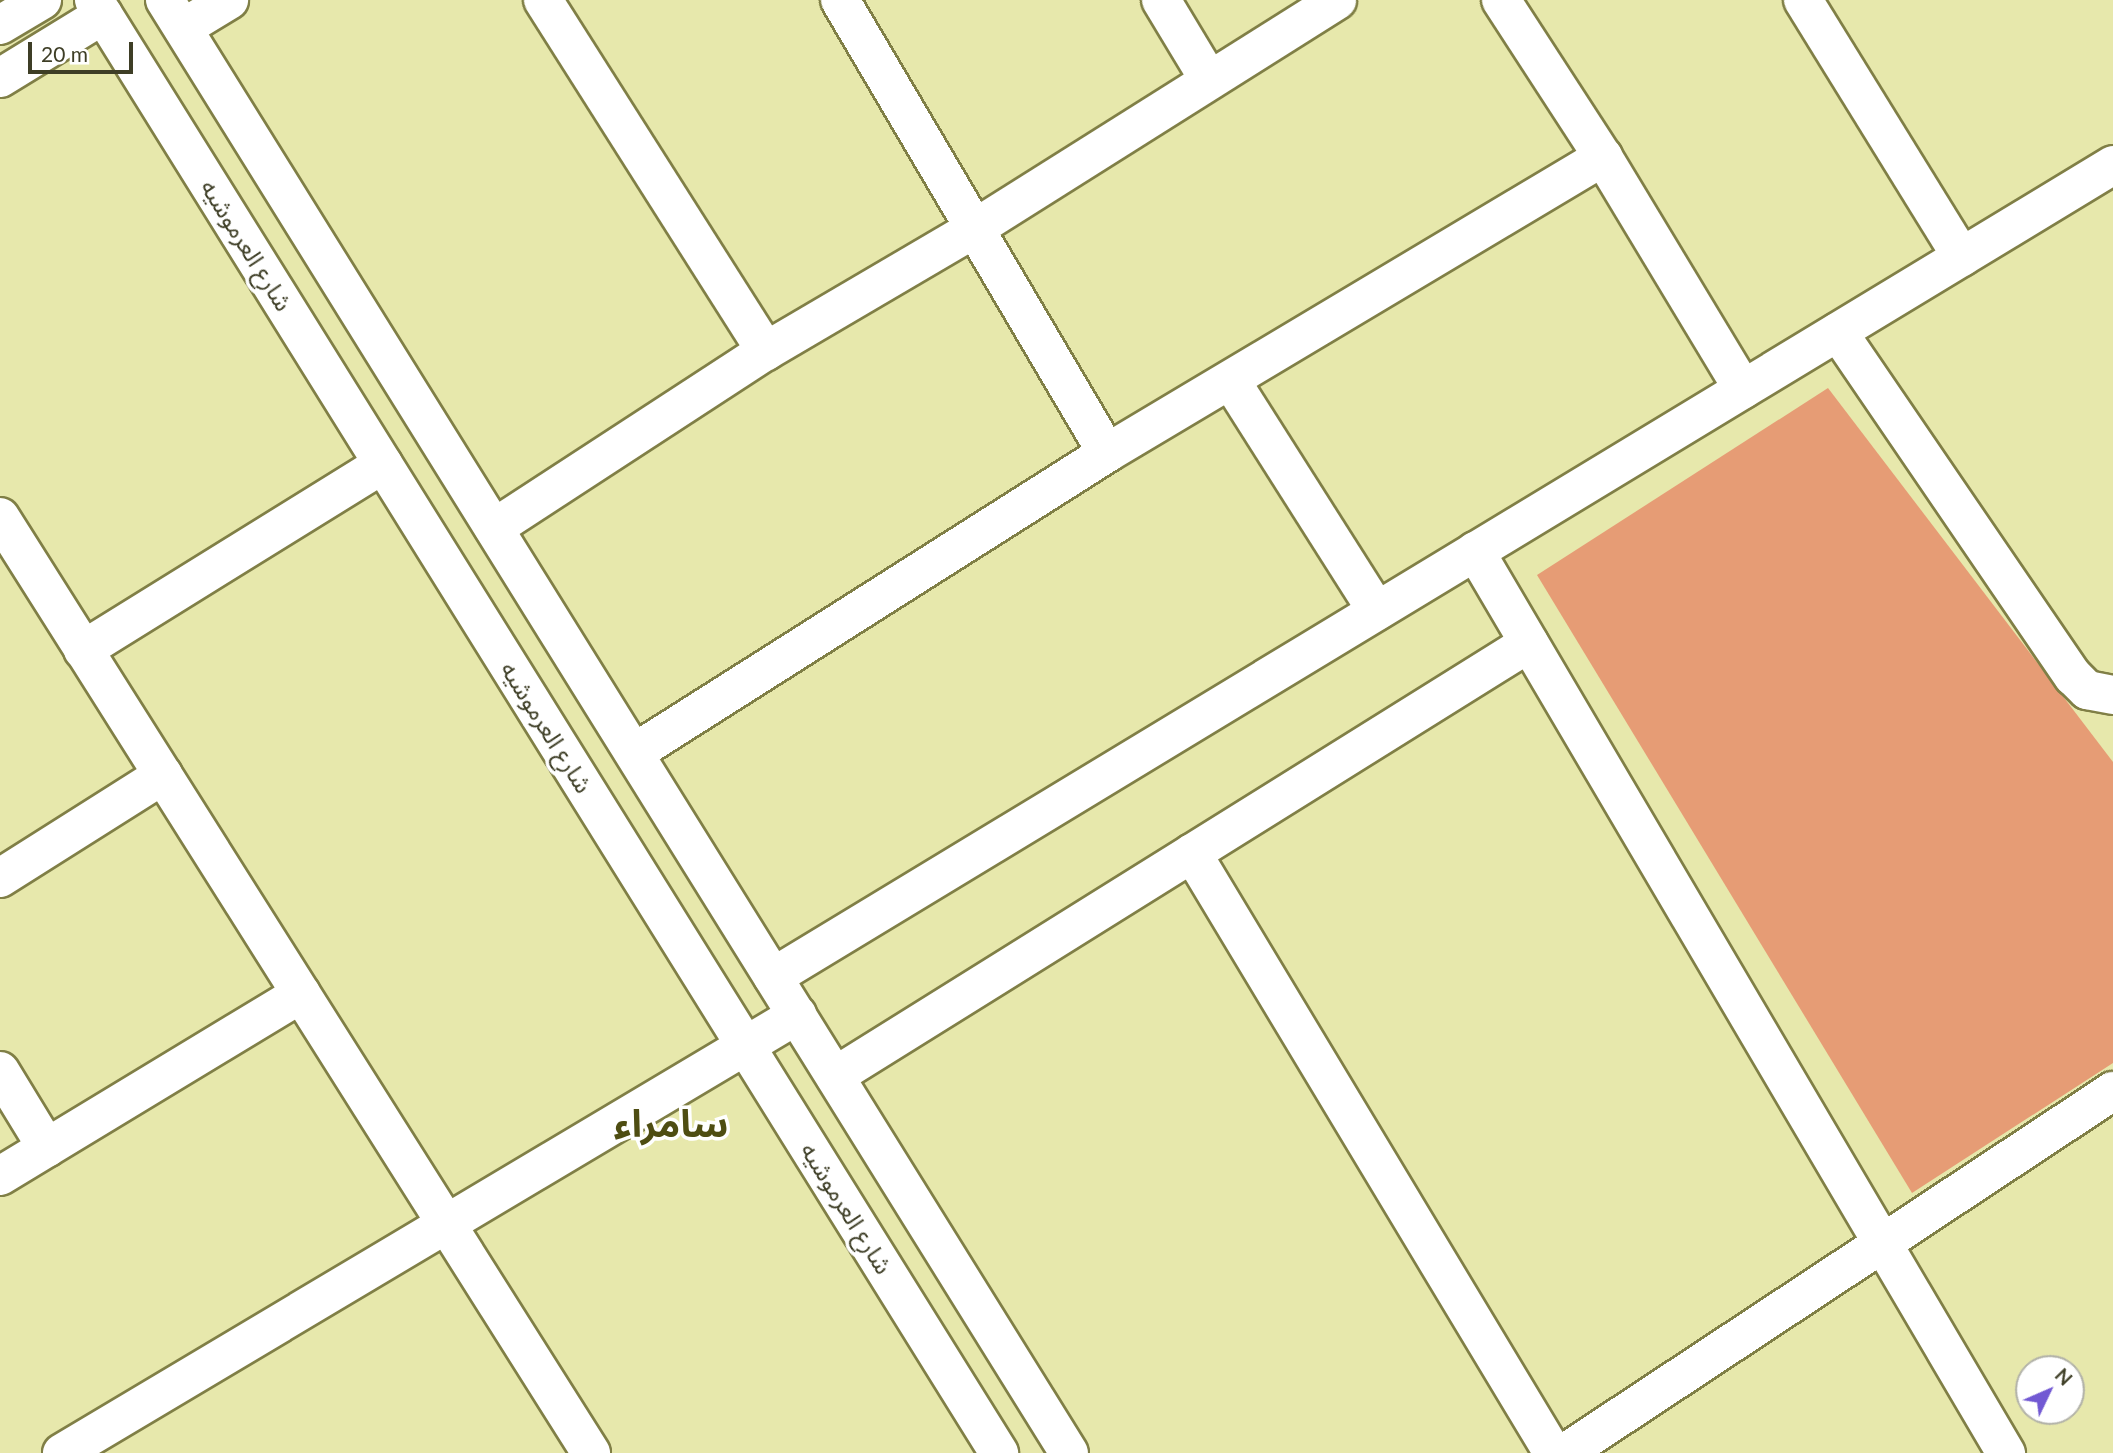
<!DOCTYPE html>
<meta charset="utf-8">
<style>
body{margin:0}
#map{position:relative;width:2113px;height:1453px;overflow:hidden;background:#e7e8ac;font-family:Lato,"Noto Sans Arabic",sans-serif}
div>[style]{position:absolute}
.green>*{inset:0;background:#e69c75}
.roads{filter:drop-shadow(2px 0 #807f46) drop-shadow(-2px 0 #807f46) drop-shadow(0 2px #807f46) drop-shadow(0 -2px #807f46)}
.minor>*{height:38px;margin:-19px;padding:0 19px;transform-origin:19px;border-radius:19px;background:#fff}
.tertiary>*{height:38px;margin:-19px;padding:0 19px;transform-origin:19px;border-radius:19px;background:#fff}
span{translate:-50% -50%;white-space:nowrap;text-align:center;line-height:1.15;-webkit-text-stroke:7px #fff;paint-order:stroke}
.street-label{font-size:24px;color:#3e3e26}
.town-label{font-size:38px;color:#4e4d12;font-weight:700}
.north{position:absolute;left:2015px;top:1355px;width:70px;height:70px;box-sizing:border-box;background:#fff;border:2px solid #b2b2a8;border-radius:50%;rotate:46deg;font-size:19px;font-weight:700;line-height:28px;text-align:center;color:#3e3e26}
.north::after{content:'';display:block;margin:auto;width:24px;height:32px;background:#7259d3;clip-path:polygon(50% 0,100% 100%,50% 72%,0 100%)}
.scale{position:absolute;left:28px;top:42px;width:105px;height:32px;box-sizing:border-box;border:4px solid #3e3e26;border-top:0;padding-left:9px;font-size:21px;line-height:24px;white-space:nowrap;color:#3e3e26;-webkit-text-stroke:5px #fff;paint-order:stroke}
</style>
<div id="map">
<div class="green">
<div style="clip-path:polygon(1828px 388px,2113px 762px,2113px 1063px,1912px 1193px,1537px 575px)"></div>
</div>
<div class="roads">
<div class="minor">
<div style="left:543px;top:0;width:416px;rotate:57.6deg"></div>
<div style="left:840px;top:0;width:526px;rotate:59.48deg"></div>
<div style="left:1161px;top:0;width:91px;rotate:58.9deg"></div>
<div style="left:1501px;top:0;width:187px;rotate:57deg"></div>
<div style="left:1603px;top:157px;width:271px;rotate:58.9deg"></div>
<div style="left:1803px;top:0;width:302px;rotate:58.3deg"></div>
<div style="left:0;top:25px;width:49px;rotate:-30.8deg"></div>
<div style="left:183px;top:28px;width:54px;rotate:-31.3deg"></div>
<div style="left:0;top:78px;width:121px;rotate:-31.5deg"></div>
<div style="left:1838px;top:332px;width:417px;rotate:55.7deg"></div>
<div style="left:2073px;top:676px;width:20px;rotate:45deg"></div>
<div style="left:2087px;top:690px;width:26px;rotate:11deg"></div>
<div style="left:1231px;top:381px;width:272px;rotate:57.6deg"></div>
<div style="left:0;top:517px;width:1107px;rotate:57.73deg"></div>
<div style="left:494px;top:528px;width:325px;rotate:-33.1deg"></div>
<div style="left:766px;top:351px;width:241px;rotate:-30.4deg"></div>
<div style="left:974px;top:229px;width:429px;rotate:-32.2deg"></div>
<div style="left:1475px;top:551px;width:1047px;rotate:59.52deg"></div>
<div style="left:83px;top:650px;width:353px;rotate:-31.8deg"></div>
<div style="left:634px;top:753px;width:560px;rotate:-32.38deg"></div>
<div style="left:1107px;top:453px;width:578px;rotate:-30.83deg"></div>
<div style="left:1192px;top:853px;width:700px;rotate:58.97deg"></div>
<div style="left:0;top:878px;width:193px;rotate:-32.3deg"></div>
<div style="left:773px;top:977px;width:1567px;rotate:-31.21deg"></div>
<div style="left:0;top:1071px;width:90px;rotate:58.6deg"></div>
<div style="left:835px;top:1076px;width:818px;rotate:-31.96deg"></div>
<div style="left:0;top:1176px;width:352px;rotate:-31.2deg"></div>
<div style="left:62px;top:1453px;width:856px;rotate:-30.79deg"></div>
<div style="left:1565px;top:1453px;width:657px;rotate:-33.45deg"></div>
</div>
<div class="tertiary">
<div style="left:94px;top:0;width:1712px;rotate:58.08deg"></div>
<div style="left:165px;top:0;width:1711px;rotate:58.11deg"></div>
</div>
</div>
<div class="street-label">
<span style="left:247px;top:245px;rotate:58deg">شارع العرموشيه</span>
<span style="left:547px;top:727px;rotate:58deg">شارع العرموشيه</span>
<span style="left:847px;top:1208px;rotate:58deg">شارع العرموشيه</span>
</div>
<div class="town-label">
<span style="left:671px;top:1123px">سامراء</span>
</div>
<div class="north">N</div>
<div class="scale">20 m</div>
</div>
